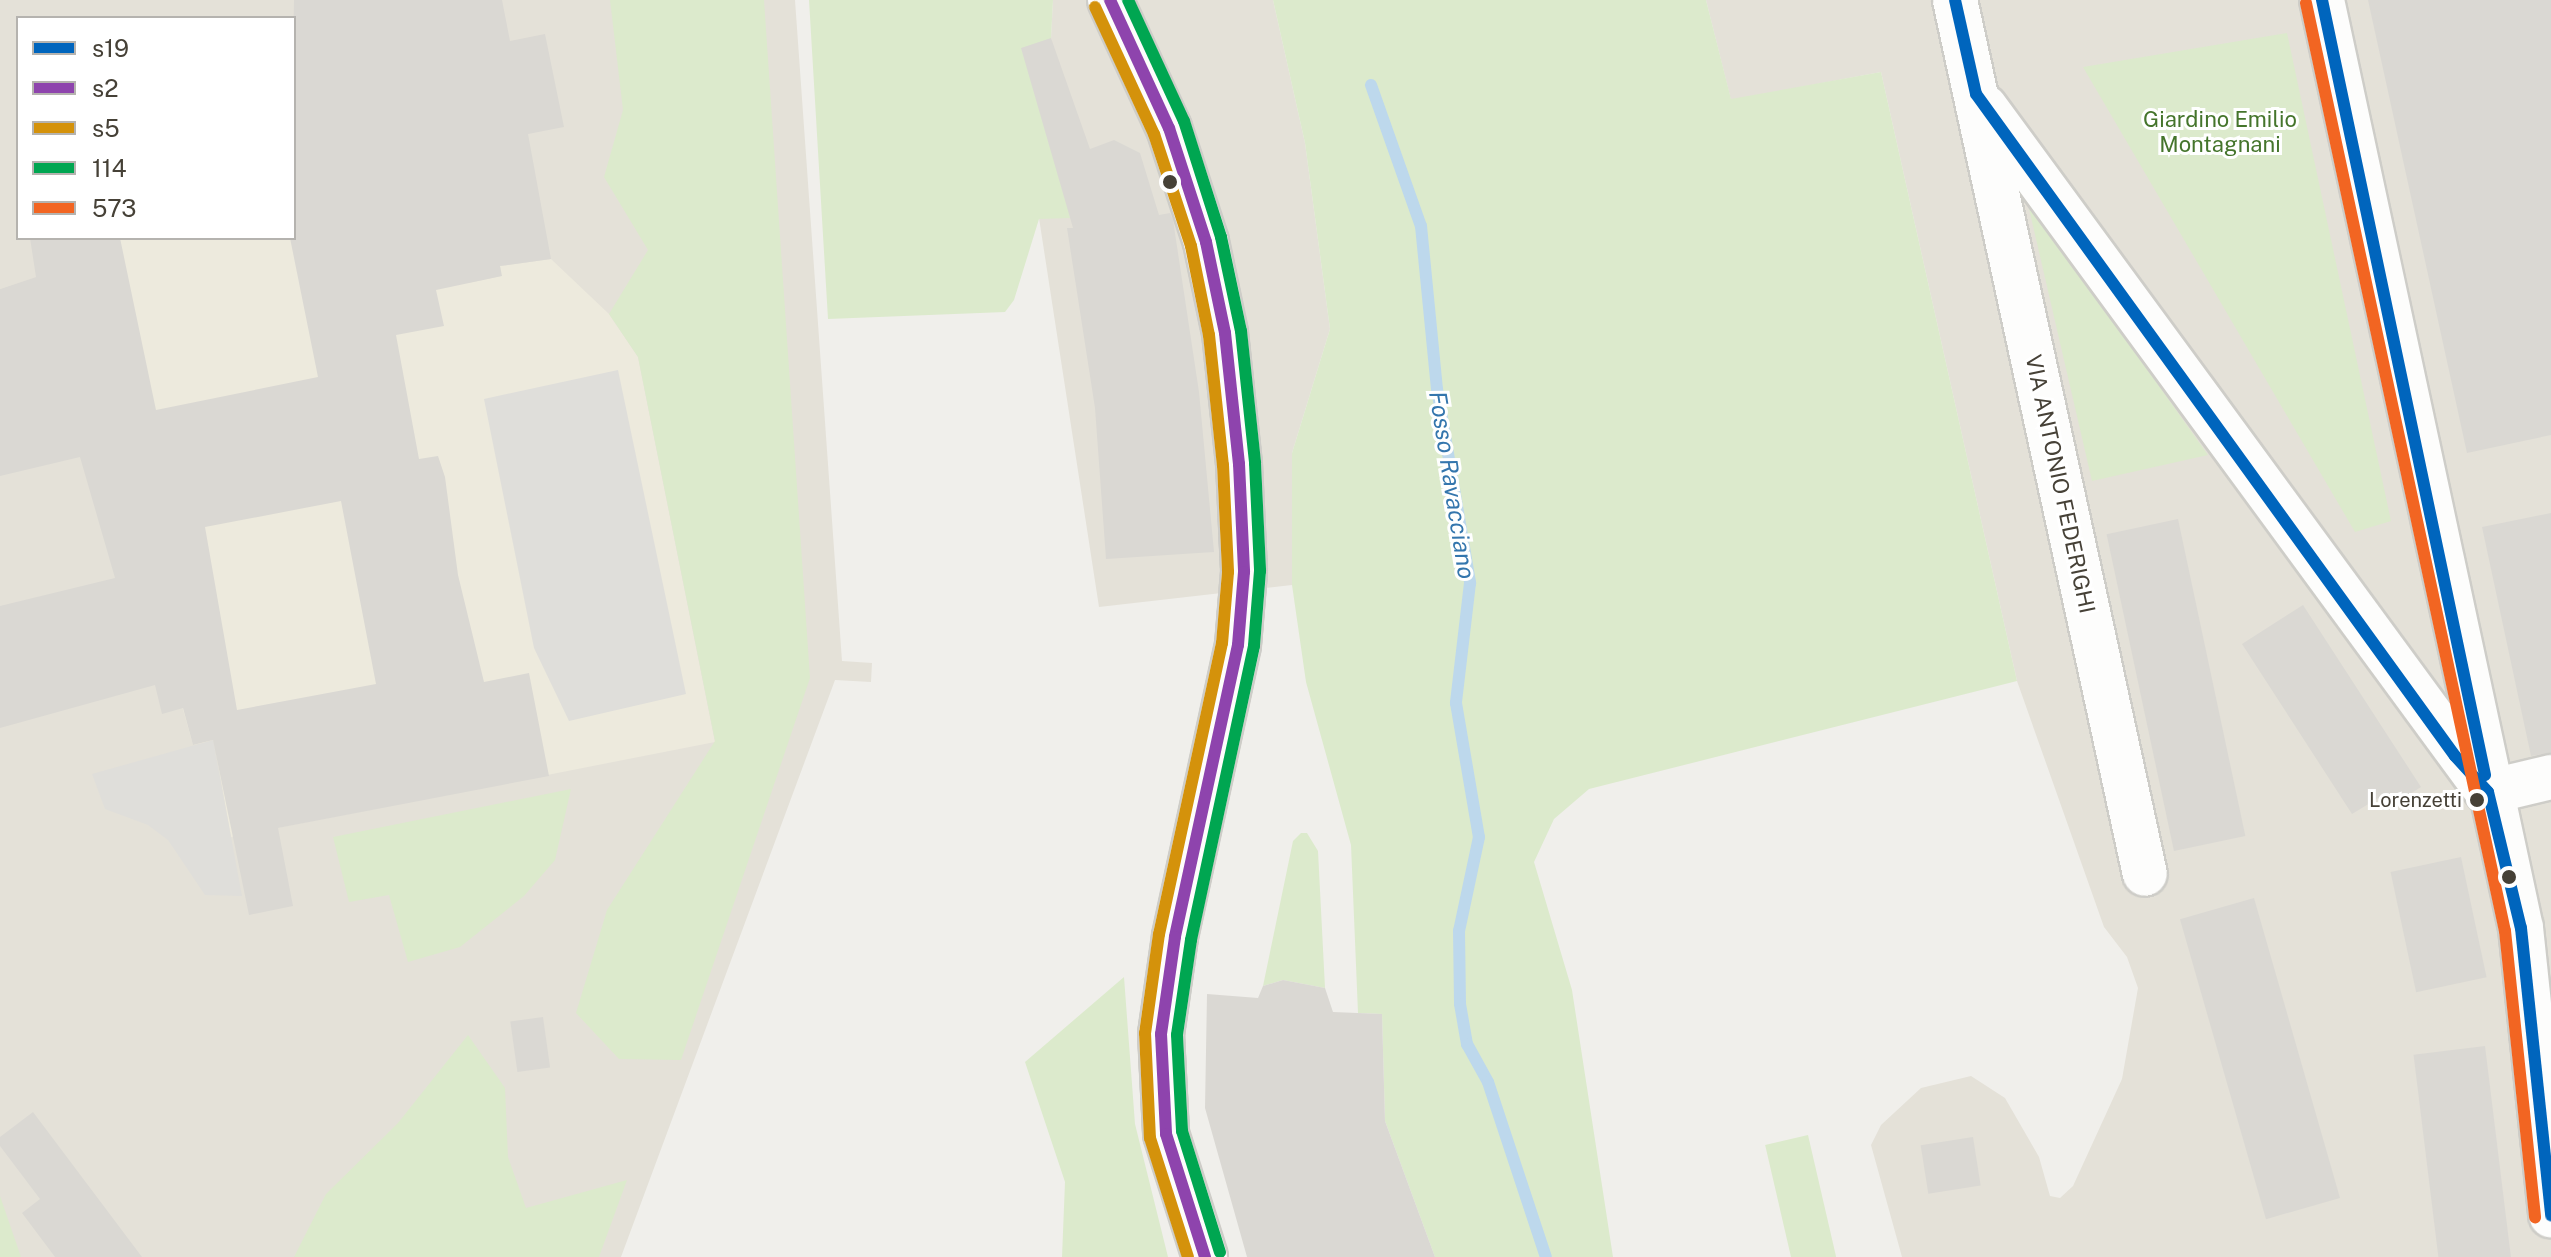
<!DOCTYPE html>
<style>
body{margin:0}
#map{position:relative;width:2551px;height:1257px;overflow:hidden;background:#f0efeb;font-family:"Public Sans",sans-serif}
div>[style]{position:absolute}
.residential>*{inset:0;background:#e4e1d8}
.education>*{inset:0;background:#edeadd}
.green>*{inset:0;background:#dceacc;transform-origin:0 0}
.parking>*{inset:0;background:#dfdeda}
.stream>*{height:12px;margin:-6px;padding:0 6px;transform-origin:6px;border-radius:6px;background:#bdd8ec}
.building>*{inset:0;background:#dad8d3;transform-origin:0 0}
.roads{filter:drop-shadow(2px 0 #cecdc8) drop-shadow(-2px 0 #cecdc8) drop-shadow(0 2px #cecdc8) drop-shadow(0 -2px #cecdc8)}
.minor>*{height:44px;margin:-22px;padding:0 22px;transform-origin:22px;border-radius:22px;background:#fdfdfc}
.bus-1>*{height:12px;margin:-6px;padding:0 6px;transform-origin:6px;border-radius:6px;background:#0065bd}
.bus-2>*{height:12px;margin:-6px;padding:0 6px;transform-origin:6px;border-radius:6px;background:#8e44ad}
.bus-3>*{height:12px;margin:-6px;padding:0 6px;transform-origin:6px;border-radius:6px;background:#d4920b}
.bus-4>*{height:12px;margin:-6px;padding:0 6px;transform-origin:6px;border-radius:6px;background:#00a651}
.bus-5>*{height:12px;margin:-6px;padding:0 6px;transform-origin:6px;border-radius:6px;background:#f26522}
.dots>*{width:22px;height:22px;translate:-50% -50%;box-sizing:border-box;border:4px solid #fff;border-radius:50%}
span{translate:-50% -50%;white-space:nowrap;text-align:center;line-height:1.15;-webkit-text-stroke:6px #fff;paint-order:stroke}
.bus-label{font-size:20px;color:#464137}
.right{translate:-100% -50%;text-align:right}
.park-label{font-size:22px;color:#45752c}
.street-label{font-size:22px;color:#464137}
.water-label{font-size:24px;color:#3476ad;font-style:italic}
.legend{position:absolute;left:16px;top:16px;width:280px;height:224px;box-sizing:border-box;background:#fff;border:2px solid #b5b3af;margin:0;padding:10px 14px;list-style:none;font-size:24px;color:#464137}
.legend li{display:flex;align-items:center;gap:16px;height:40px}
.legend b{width:40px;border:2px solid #b5b3af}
</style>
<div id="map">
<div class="residential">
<div style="clip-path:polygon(evenodd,0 0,795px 0,842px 661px,872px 663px,871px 682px,835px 680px,621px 1257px,0 1257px,0 0,18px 18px,294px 18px,294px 238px,18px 238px,18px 18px)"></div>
<div style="clip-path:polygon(1053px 0,1273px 0,1305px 143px,1330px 329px,1292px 453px,1292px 585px,1099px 607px,1039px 218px,1070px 217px,1051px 38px)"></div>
<div style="clip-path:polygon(1706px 0,2551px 0,2551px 1257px,1902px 1257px,1871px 1145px,1881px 1125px,1921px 1088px,1971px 1076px,2005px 1098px,2039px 1157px,2050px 1196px,2060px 1198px,2073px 1186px,2122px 1079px,2138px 988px,2127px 957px,2104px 927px,2017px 681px,1881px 72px,1731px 100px)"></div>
</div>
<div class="education">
<div style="clip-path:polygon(91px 238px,294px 238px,468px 283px,501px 276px,500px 266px,551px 259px,609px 314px,638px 357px,715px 742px,231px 837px,214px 741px,193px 745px,96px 399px,0 363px,0 289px,37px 277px)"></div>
</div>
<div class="green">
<div style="clip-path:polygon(610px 0,764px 0,810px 678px,681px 1060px,619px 1059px,576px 1013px,607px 910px,715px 741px,638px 357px,609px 314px,648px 250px,604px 177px,623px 110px)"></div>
<div style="clip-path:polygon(809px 0,1053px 0,1051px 38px,1070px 218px,1039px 219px,1014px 300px,1005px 312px,828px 319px)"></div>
<div style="clip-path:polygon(1273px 0,1706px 0,1731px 99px,1881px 72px,2017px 681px,1589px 789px,1554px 819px,1534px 862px,1572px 990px,1613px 1257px,1435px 1257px,1385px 1121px,1382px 1014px,1358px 1013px,1351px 845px,1306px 682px,1292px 585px,1292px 453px,1330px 329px,1305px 143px)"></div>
<div style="clip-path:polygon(2287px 33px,2391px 521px,2355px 532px,2083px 67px)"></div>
<div style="clip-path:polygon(2027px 200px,2208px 455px,2092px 481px)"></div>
<div style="clip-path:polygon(571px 789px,555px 860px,524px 896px,460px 947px,408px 962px,389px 895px,349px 902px,333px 837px)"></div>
<div style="clip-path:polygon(1301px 833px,1307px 833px,1318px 851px,1325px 988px,1283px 980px,1263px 986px,1293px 841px)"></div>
<div style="clip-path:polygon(1124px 977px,1135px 1124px,1168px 1257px,1062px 1257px,1065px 1182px,1025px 1062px)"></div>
<div style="clip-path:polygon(468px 1035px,505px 1088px,508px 1157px,526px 1208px,627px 1180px,599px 1257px,294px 1257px,326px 1194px,398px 1123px)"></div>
<div style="left:1808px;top:1135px;width:125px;height:44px;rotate:77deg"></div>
<div style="clip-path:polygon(0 1196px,21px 1257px,0 1257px)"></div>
</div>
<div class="parking">
<div style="clip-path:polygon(618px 370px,686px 694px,569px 721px,534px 648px,484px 399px)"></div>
<div style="clip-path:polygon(213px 740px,242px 896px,205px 895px,168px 840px,148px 825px,105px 809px,92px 774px)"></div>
</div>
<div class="stream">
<div style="left:1371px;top:85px;width:150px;rotate:70.5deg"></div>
<div style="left:1421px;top:226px;width:164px;rotate:84.4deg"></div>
<div style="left:1437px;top:389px;width:197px;rotate:80.3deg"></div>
<div style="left:1470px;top:583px;width:121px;rotate:96.7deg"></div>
<div style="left:1456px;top:703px;width:136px;rotate:80.3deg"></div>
<div style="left:1479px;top:837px;width:96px;rotate:102deg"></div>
<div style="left:1459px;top:931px;width:73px;rotate:89.2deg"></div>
<div style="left:1460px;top:1004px;width:41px;rotate:80.1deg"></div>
<div style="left:1467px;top:1044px;width:43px;rotate:61.1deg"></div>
<div style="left:1488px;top:1082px;width:184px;rotate:71.7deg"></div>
</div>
<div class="building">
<div style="clip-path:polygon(evenodd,294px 0,502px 0,510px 41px,545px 34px,564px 127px,528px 134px,551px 259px,500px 266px,502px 276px,436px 290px,444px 326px,396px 335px,419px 459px,438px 456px,445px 477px,458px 575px,484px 682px,529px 673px,549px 776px,278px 828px,293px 906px,249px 915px,213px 740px,193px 745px,183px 708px,162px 714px,155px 685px,0 728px,0 606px,115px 578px,80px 457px,0 476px,0 289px,36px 277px,30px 238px,120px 238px,156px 410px,318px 377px,290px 238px,294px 0,341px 501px,376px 684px,237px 710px,205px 527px,341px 501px)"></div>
<div style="clip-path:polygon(2368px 0,2551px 0,2551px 435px,2467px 453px)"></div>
<div style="clip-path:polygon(1051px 38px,1090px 149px,1114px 140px,1140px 153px,1159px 215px,1170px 213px,1173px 220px,1199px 392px,1214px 552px,1106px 559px,1095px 408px,1067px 228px,1073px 228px,1021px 48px)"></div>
<div style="clip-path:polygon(2551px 513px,2551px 753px,2531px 756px,2482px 527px)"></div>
<div style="left:2178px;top:519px;width:324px;height:73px;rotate:78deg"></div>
<div style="clip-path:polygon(2303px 605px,2421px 787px,2388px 808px,2380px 797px,2352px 814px,2242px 644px)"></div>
<div style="left:2461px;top:857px;width:123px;height:72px;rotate:78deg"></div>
<div style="left:2254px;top:898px;width:312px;height:77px;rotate:74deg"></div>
<div style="clip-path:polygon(1283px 980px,1325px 988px,1333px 1012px,1382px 1014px,1385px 1121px,1435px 1257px,1247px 1257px,1205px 1108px,1207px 994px,1258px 998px,1263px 986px)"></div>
<div style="left:543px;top:1017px;width:51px;height:33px;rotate:82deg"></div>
<div style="left:2485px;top:1046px;width:213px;height:72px;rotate:83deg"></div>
<div style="clip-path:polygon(33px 1112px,142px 1257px,55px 1257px,22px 1213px,40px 1199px,0 1146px,0 1137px)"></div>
<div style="left:1973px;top:1137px;width:49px;height:53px;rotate:81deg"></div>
</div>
<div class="roads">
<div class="minor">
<div style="left:1110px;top:0;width:141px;rotate:65.3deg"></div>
<div style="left:1169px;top:128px;width:120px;rotate:72deg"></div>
<div style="left:1206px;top:242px;width:93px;rotate:78.2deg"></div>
<div style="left:1225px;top:333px;width:132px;rotate:83.9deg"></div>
<div style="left:1239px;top:464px;width:108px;rotate:87.3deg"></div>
<div style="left:1244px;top:572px;width:73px;rotate:94.7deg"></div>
<div style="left:1238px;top:645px;width:299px;rotate:102.2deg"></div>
<div style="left:1175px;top:937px;width:98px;rotate:98.2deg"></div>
<div style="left:1161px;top:1034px;width:100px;rotate:87.1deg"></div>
<div style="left:1166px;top:1134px;width:129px;rotate:72.4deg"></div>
<div style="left:1955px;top:0;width:894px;rotate:77.74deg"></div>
<div style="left:2322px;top:0;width:949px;rotate:77.9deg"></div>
<div style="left:2521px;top:928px;width:289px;rotate:84deg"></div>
<div style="left:1985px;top:107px;width:847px;rotate:53.74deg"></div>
<div style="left:2488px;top:792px;width:65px;rotate:-13.4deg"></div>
</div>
</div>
<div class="bus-1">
<div style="left:1955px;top:0;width:96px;rotate:77.4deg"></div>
<div style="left:1976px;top:94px;width:817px;rotate:54.11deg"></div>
<div style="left:2455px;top:756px;width:49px;rotate:47.5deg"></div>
<div style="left:2488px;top:792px;width:140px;rotate:76.4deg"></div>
<div style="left:2521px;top:928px;width:289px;rotate:84deg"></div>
<div style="left:2322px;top:0;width:792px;rotate:78.12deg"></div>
</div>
<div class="bus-2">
<div style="left:1110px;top:0;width:141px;rotate:65.3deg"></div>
<div style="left:1169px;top:128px;width:120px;rotate:72deg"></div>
<div style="left:1206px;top:242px;width:93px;rotate:78.2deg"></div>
<div style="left:1225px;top:333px;width:132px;rotate:83.9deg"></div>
<div style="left:1239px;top:464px;width:108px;rotate:87.3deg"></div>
<div style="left:1244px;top:572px;width:73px;rotate:94.7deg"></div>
<div style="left:1238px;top:645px;width:299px;rotate:102.2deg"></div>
<div style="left:1175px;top:937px;width:98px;rotate:98.2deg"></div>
<div style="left:1161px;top:1034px;width:100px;rotate:87.1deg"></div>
<div style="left:1166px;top:1134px;width:129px;rotate:72.4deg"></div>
</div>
<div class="bus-3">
<div style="left:1095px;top:7px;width:140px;rotate:65.1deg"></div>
<div style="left:1154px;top:134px;width:118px;rotate:71.7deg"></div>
<div style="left:1191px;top:246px;width:91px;rotate:78.6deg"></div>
<div style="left:1209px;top:335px;width:131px;rotate:83.9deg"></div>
<div style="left:1223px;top:465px;width:107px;rotate:87.3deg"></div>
<div style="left:1228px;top:572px;width:71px;rotate:94.8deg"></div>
<div style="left:1222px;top:643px;width:298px;rotate:102.2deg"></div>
<div style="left:1159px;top:934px;width:100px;rotate:98deg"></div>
<div style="left:1145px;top:1033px;width:105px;rotate:87.3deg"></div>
<div style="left:1150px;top:1138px;width:125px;rotate:72.3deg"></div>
</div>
<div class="bus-4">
<div style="left:1128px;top:0;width:133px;rotate:65.2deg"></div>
<div style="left:1184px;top:121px;width:122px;rotate:72.3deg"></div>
<div style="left:1221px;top:237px;width:96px;rotate:78deg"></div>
<div style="left:1241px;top:331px;width:133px;rotate:83.9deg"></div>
<div style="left:1255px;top:463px;width:108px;rotate:87.3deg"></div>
<div style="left:1260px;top:571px;width:75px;rotate:94.6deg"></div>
<div style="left:1254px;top:646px;width:301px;rotate:102.1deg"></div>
<div style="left:1191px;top:940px;width:96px;rotate:98.4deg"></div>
<div style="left:1177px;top:1035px;width:96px;rotate:87deg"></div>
<div style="left:1182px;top:1131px;width:127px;rotate:72.6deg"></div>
</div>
<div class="bus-5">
<div style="left:2306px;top:3px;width:949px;rotate:77.9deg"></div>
<div style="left:2505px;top:931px;width:288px;rotate:84deg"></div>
</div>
<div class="dots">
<div style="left:1170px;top:182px;background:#464137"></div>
<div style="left:2477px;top:800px;background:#464137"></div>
<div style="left:2509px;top:877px;background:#464137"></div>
</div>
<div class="bus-label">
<span class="right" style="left:2462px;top:800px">Lorenzetti</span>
</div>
<div class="park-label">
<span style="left:2220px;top:132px">Giardino Emilio<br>Montagnani</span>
</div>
<div class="street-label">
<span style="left:2060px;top:484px;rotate:78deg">VIA ANTONIO FEDERIGHI</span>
</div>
<div class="water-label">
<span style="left:1452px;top:485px;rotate:81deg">Fosso Ravacciano</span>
</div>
<ul class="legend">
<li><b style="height:10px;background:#0065bd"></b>s19</li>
<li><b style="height:10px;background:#8e44ad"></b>s2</li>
<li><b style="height:10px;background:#d4920b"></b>s5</li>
<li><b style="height:10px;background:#00a651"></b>114</li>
<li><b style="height:10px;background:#f26522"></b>573</li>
</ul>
</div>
